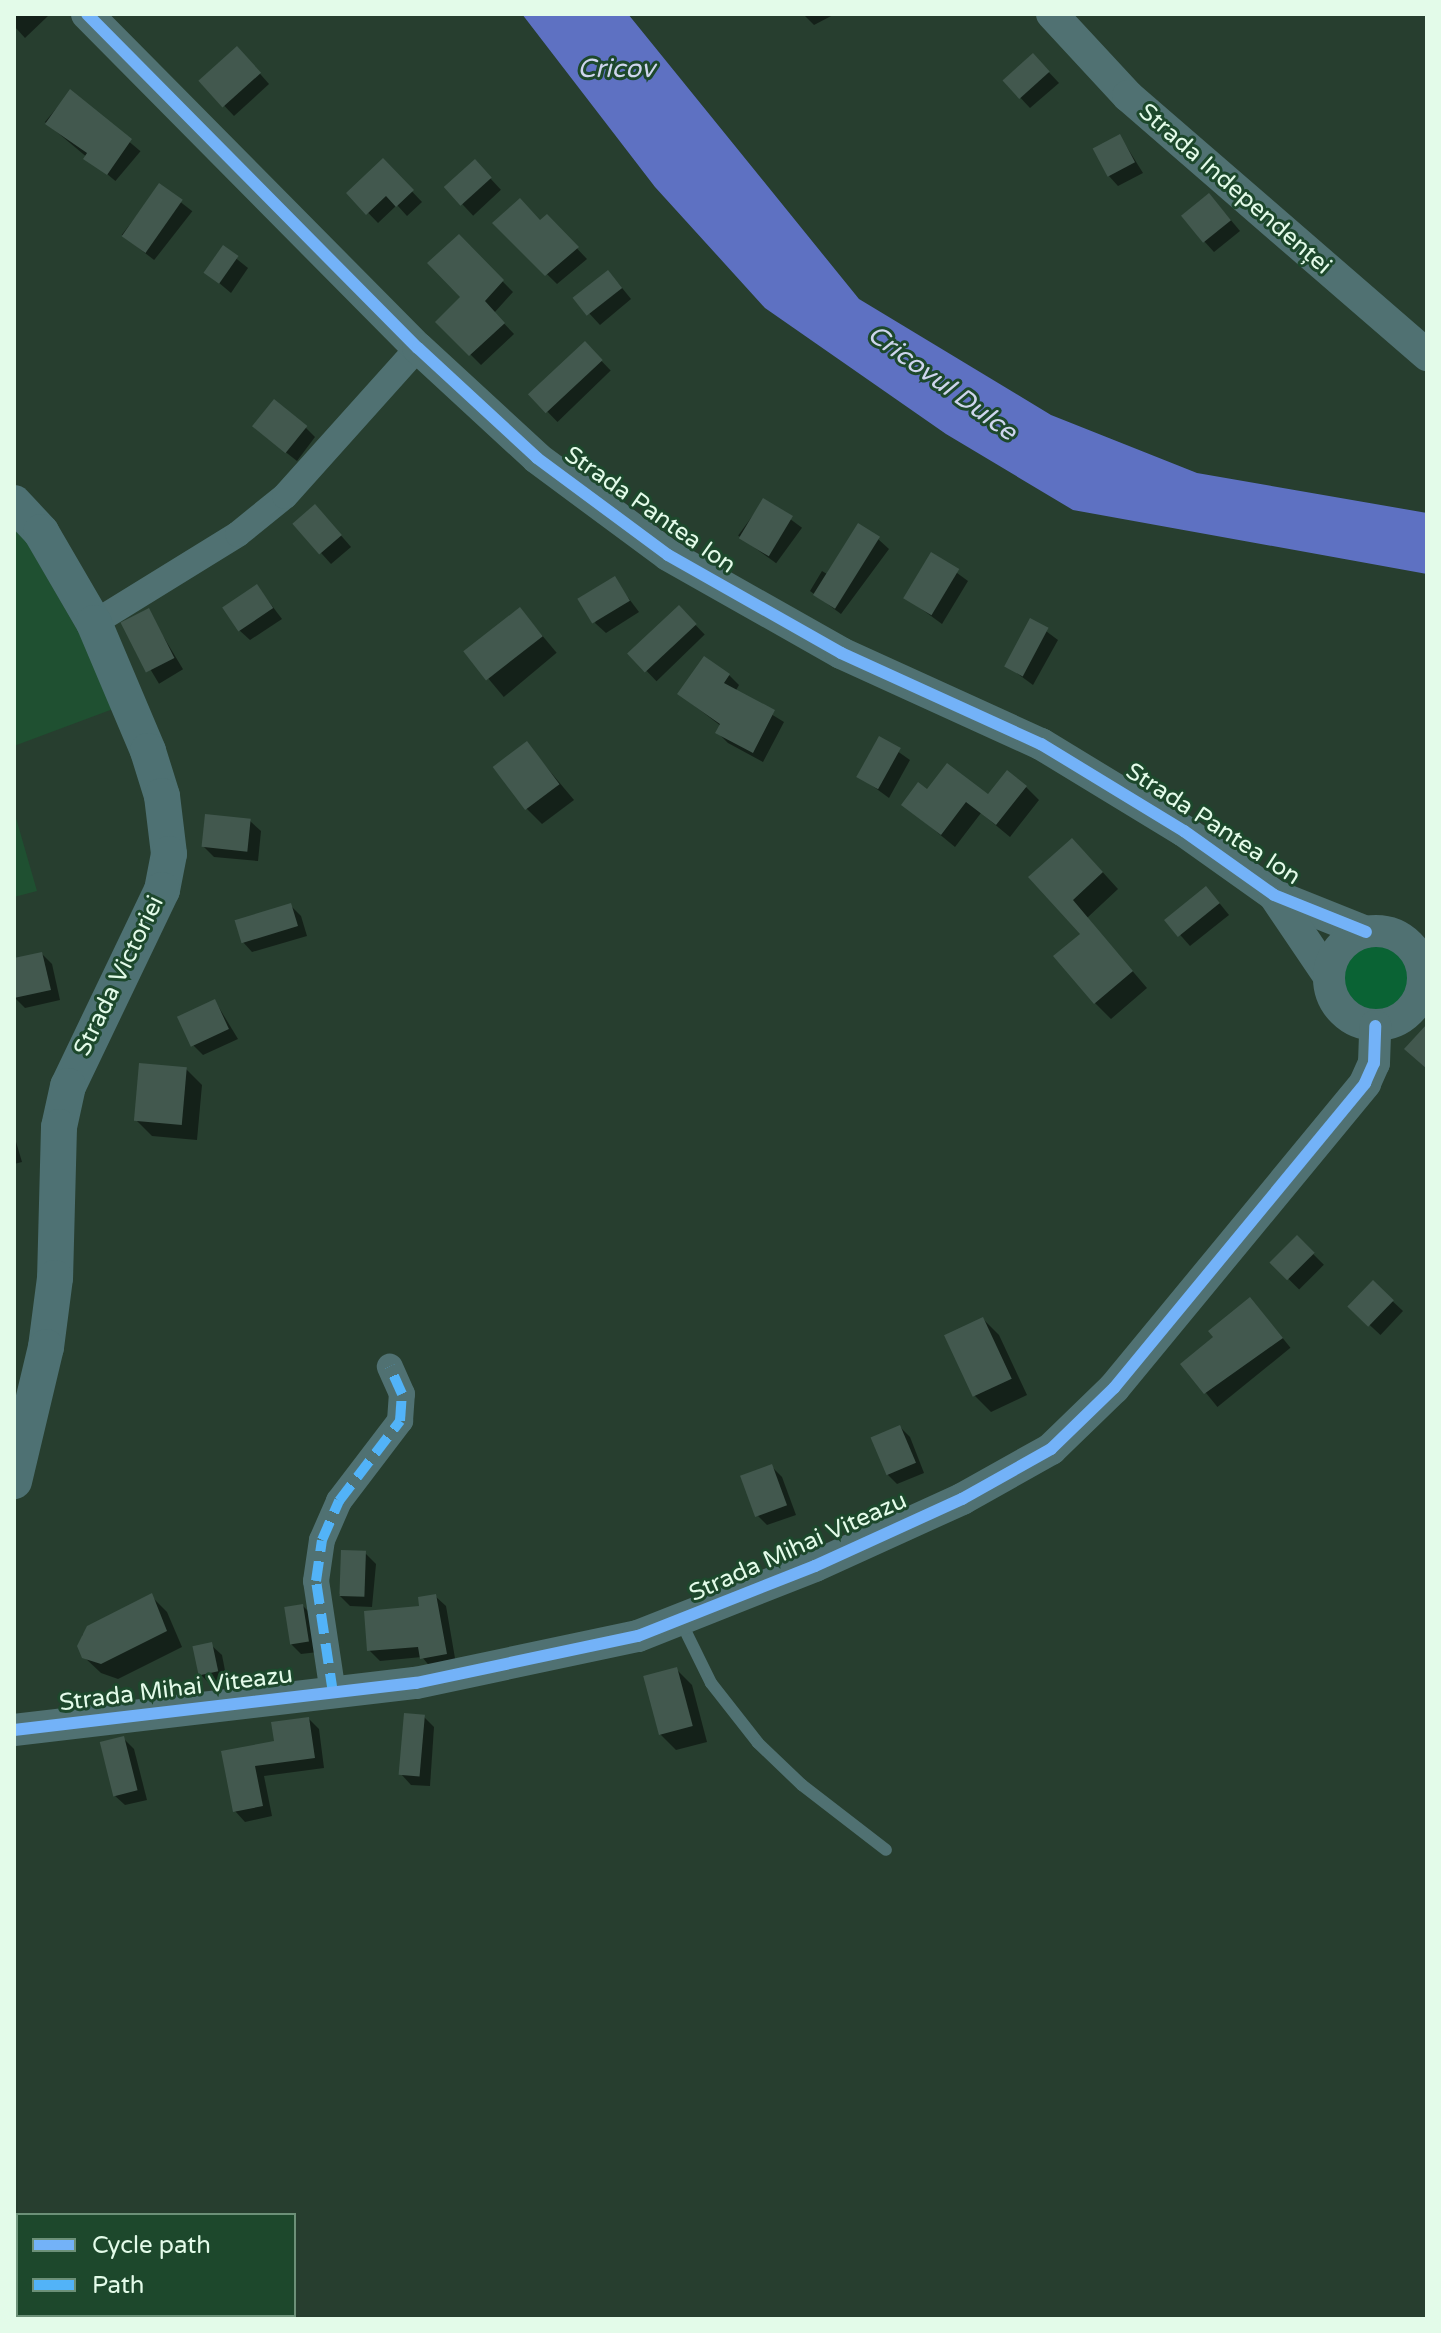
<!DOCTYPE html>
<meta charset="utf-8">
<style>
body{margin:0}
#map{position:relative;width:1441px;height:2333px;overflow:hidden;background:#273e2f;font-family:"Varela Round",sans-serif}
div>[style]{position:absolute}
.built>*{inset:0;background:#1f5031}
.green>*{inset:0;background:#0a6334}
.round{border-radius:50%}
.water>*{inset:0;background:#5e71c2}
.shadow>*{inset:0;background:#0007;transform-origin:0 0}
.building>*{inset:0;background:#42584e;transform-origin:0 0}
.service>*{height:12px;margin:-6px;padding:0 6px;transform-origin:6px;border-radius:6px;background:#507172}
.minor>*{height:26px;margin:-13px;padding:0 13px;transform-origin:13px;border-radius:13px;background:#507172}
.tertiary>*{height:32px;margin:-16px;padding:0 16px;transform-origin:16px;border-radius:16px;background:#507172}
.tertiary>.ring{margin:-16px;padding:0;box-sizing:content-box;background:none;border:32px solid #507172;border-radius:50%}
.secondary>*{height:36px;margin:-18px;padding:0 18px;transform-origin:18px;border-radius:18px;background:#4e7173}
.quiet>*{height:10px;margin-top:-5px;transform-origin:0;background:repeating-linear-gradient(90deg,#52b3f8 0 20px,transparent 0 30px)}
.cycleway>*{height:12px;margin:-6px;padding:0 6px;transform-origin:6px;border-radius:6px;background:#73b2f8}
span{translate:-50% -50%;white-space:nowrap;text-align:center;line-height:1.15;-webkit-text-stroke:6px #1d482c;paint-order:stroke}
.street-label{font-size:24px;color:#e3fbe9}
.water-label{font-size:26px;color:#ced5ed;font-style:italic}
.frame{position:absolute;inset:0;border:16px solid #e3fbe9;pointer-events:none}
.legend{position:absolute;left:16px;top:2213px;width:280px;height:104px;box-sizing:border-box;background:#1d482c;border:2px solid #6c9078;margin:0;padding:10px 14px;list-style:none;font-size:24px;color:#e3fbe9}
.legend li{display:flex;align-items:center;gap:16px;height:40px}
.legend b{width:40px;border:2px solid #6c9078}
</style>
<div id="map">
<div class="built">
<div style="clip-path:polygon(14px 520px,121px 706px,14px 746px)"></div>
<div style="clip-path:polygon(14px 811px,37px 891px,14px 897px)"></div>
</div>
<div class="green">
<div class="round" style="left:1338px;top:939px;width:78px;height:78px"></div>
</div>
<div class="water">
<div style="clip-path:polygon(522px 14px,628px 14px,859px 299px,1051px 415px,1197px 473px,1427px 513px,1427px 574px,1073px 510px,946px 434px,765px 308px,655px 187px)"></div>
</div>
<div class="shadow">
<div style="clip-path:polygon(14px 14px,46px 14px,48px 16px,25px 38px,14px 26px)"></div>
<div style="clip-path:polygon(803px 14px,835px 14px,814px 25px)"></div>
<div style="clip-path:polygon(247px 59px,269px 84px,234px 116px,201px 81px)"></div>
<div style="clip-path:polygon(1043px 66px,1059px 83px,1030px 108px,1004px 80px)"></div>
<div style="left:70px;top:92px;width:92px;height:39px;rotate:40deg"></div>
<div style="clip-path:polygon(1120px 136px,1143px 173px,1118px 186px,1108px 175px)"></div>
<div style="clip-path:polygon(383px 161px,422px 202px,407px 216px,397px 205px,378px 223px,349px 193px)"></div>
<div style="left:475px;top:162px;width:38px;height:38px;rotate:47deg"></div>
<div style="left:160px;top:186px;width:41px;height:62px;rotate:38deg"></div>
<div style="clip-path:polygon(1219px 206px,1240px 231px,1214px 252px,1204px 241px)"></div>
<div style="clip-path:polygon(547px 217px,587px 259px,557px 284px,495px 223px,541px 222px)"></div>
<div style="clip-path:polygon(459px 237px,513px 292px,494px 313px,514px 334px,481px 365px,438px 322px,463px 297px)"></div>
<div style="clip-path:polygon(223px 248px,248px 268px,231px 293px,206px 272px)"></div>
<div style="clip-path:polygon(618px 283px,631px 299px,600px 325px,576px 299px)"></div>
<div style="left:585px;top:344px;width:37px;height:74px;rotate:46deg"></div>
<div style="clip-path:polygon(305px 427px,315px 437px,297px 461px,265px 436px)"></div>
<div style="left:764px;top:500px;width:47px;height:44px;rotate:36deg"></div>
<div style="clip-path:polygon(325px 517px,351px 547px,331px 564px,295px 524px)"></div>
<div style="clip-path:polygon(878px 539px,889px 549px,841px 614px,810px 591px,822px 571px,827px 574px)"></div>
<div style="clip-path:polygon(931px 554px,968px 581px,942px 624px,905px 597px)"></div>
<div style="clip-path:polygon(614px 579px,639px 612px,606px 633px,595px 623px)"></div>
<div style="clip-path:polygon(257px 586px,282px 619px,250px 640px,239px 630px)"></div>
<div style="left:679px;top:608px;width:37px;height:67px;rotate:46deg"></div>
<div style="left:520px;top:609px;width:57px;height:69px;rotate:50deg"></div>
<div style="left:148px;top:611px;width:68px;height:28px;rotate:59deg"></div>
<div style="clip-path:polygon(1031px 620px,1058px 640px,1033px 685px,1006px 665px)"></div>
<div style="clip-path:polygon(729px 675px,739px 685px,735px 692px,784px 722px,763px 762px,728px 743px,718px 733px,721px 726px,679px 694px)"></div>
<div style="clip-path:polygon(880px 739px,910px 760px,889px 798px,859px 776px)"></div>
<div style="clip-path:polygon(527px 744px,574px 800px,542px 824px,526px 808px)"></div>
<div style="clip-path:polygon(1026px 787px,1039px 800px,1010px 837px,981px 813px,955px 847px,904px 805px,928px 792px,989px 797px)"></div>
<div style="clip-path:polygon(250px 821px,261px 831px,258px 861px,214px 857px,204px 847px)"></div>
<div style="clip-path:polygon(1088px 856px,1118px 889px,1087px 918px,1147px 988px,1111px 1019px,1095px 1003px,1083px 934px,1031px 878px)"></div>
<div style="clip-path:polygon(1216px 899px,1229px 915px,1190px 946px,1167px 920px)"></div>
<div style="clip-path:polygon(290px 905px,301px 916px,307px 936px,252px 952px,242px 941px)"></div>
<div style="clip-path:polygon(42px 954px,52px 964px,60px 1000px,25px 1008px,15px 998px,14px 960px)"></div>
<div style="clip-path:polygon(215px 1001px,238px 1039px,203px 1055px,192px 1044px)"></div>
<div style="clip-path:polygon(186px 1069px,202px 1085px,197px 1140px,152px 1136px,136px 1120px)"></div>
<div style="clip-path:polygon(14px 1135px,22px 1162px,14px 1164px)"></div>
<div style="left:1297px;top:1238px;width:38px;height:35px;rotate:45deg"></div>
<div style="left:1373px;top:1283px;width:41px;height:33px;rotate:43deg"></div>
<div style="left:1259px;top:1309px;width:50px;height:94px;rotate:51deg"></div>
<div style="clip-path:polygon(983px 1319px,999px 1335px,1027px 1395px,991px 1412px,975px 1396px)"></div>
<div style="clip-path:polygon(900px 1427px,910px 1437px,924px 1473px,897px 1484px,887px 1474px)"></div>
<div style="clip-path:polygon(772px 1467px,782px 1477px,796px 1515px,767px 1525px,757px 1515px)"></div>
<div style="clip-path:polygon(365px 1553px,376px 1564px,372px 1607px,350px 1606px,339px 1595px)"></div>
<div style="clip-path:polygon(151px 1596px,167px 1612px,182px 1647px,118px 1679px,101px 1673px,84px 1657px,82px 1635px)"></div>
<div style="clip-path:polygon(435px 1596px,446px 1606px,456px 1664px,432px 1669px,422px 1657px,380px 1661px,369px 1650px)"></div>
<div style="clip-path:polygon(303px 1606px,313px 1616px,318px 1652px,301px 1654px,291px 1644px)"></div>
<div style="clip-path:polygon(211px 1645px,222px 1655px,227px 1681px,210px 1684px,200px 1674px)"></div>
<div style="clip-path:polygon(676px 1669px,692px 1685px,707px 1742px,676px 1750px,660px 1734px)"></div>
<div style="clip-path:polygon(424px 1717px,434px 1727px,430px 1786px,411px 1785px,401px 1774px)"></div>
<div style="clip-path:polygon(309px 1719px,319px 1729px,324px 1768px,264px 1776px,272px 1816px,245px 1822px,235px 1811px,223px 1753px,276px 1743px)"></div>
<div style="clip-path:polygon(123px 1738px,134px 1749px,147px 1800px,125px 1805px,114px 1795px)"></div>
</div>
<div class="building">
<div style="left:237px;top:46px;width:36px;height:52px;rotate:48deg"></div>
<div style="left:1033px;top:53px;width:25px;height:41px;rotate:48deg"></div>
<div style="clip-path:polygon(70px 89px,132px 139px,107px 175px,83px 159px,87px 153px,45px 124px)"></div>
<div style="left:1120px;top:134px;width:32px;height:31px;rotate:62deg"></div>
<div style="clip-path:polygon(383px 158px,414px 190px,396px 207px,386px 196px,366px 215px,346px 193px)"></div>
<div style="left:475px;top:159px;width:25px;height:42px;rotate:48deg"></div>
<div style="left:159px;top:183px;width:29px;height:65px;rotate:35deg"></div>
<div style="left:1209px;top:193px;width:35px;height:36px;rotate:51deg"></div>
<div style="clip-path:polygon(520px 198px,540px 220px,547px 214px,579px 247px,545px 276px,492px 223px)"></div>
<div style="clip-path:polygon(459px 234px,504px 280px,485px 301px,505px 323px,469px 356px,435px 322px,460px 297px,427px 263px)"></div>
<div style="left:223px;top:245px;width:19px;height:34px;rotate:35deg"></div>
<div style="left:608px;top:270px;width:23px;height:45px;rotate:52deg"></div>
<div style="left:585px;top:341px;width:26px;height:78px;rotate:47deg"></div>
<div style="left:274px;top:399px;width:43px;height:35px;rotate:39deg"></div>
<div style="left:763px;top:498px;width:35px;height:47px;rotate:31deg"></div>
<div style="left:315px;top:504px;width:41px;height:30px;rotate:49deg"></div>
<div style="left:858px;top:523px;width:26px;height:85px;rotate:32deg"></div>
<div style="left:931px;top:552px;width:33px;height:54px;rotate:31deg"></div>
<div style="left:615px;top:576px;width:29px;height:44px;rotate:59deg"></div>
<div style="left:257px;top:584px;width:29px;height:42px;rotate:56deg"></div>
<div style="left:679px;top:605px;width:26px;height:71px;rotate:47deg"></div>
<div style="left:520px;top:607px;width:37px;height:72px;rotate:52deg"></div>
<div style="left:149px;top:608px;width:56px;height:32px;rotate:63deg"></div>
<div style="left:1030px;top:618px;width:21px;height:55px;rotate:28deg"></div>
<div style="clip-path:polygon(704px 656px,730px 674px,724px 683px,775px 710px,753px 753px,715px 733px,720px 724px,677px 694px)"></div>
<div style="left:879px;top:736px;width:25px;height:47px;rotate:29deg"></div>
<div style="left:527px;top:741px;width:54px;height:43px;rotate:53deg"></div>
<div style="clip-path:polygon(947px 763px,988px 794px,1007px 770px,1027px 786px,996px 825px,966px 802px,941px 835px,901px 805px,918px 782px,927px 789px)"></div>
<div style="left:205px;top:814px;width:46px;height:33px;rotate:6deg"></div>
<div style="clip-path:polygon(1072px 838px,1103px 872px,1073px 900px,1133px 971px,1094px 1004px,1053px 956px,1080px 934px,1028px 877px)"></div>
<div style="left:1206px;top:886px;width:22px;height:54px;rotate:51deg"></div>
<div style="left:291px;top:903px;width:24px;height:59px;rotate:73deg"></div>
<div style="clip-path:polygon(42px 952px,51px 990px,14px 998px,14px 958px)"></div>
<div style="left:215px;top:999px;width:33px;height:42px;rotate:65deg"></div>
<div style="clip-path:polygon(1427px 1024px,1427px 1069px,1404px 1049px)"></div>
<div style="left:139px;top:1063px;width:48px;height:58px;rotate:5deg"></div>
<div style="left:1297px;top:1235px;width:25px;height:39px;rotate:45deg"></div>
<div style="left:1373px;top:1280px;width:29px;height:37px;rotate:44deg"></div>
<div style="clip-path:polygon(1250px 1297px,1283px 1338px,1204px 1394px,1180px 1364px,1213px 1337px,1208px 1331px)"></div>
<div style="left:983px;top:1317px;width:68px;height:43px;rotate:65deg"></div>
<div style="left:900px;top:1425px;width:41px;height:32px;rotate:67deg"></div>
<div style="left:772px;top:1464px;width:44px;height:34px;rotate:70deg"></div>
<div style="left:341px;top:1550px;width:25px;height:46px;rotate:2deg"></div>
<div style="clip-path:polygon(152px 1593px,167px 1631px,101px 1664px,82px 1658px,77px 1646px,87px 1626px)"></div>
<div style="clip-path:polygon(436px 1594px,447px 1654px,420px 1659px,418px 1647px,367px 1651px,364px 1611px,419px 1606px,418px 1597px)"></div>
<div style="left:303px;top:1604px;width:38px;height:19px;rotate:81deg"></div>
<div style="left:212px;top:1642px;width:30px;height:20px;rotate:78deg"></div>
<div style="left:677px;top:1667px;width:61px;height:35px;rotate:75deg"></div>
<div style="left:404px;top:1713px;width:21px;height:62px;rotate:5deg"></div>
<div style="clip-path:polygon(309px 1717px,315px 1758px,255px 1766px,263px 1806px,233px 1812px,221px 1751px,274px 1741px,271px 1722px)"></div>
<div style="left:124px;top:1736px;width:56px;height:25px;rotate:76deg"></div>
</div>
<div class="service">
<div style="left:681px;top:1622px;width:68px;rotate:63.8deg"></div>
<div style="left:711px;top:1683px;width:76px;rotate:51.9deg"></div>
<div style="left:758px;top:1743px;width:61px;rotate:43.7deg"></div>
<div style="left:802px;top:1785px;width:106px;rotate:37.7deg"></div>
</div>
<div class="minor">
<div style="left:94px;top:623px;width:169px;rotate:-31.7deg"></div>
<div style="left:238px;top:534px;width:60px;rotate:-39deg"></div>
<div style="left:285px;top:496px;width:199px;rotate:-48.1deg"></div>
<div style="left:1424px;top:981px;width:3px"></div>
<div style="left:333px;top:1693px;width:113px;rotate:-98.6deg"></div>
<div style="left:316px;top:1581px;width:41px;rotate:-81.7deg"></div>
<div style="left:322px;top:1540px;width:43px;rotate:-66.4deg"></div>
<div style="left:339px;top:1501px;width:101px;rotate:-52.7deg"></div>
<div style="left:400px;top:1421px;width:27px;rotate:-86deg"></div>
<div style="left:402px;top:1394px;width:30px;rotate:-114deg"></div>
<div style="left:14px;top:2317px;width:9px;rotate:-13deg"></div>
</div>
<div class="tertiary">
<div style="left:87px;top:14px;width:470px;rotate:45.3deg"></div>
<div style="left:418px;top:348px;width:162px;rotate:42.7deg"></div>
<div style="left:537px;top:458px;width:163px;rotate:36.5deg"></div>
<div style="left:668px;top:555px;width:199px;rotate:29.5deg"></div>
<div style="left:841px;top:653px;width:220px;rotate:24.5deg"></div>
<div style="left:1041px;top:744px;width:167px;rotate:31.3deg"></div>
<div style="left:1184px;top:831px;width:110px;rotate:35.4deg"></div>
<div style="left:1274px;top:895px;width:99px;rotate:21.9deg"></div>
<div style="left:1052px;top:14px;width:112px;rotate:47.2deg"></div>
<div style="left:1128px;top:96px;width:396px;rotate:40.9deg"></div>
<div style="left:1274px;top:895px;width:97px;rotate:56deg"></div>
<div class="ring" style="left:1329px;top:931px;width:62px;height:62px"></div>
<div style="left:14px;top:1730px;width:405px;rotate:-6.7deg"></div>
<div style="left:416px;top:1683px;width:227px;rotate:-12deg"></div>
<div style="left:638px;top:1636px;width:190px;rotate:-21.6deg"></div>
<div style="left:815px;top:1566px;width:162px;rotate:-24.5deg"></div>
<div style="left:962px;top:1499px;width:102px;rotate:-29.3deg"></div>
<div style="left:1051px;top:1449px;width:88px;rotate:-44.1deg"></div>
<div style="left:1114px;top:1388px;width:395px;rotate:-50.5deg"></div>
<div style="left:1365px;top:1083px;width:22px;rotate:-66deg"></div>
<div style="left:1374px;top:1063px;width:37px;rotate:-88deg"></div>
</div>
<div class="secondary">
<div style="left:14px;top:503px;width:40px;rotate:47deg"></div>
<div style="left:41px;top:532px;width:105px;rotate:59.8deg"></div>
<div style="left:94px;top:623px;width:139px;rotate:67.1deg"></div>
<div style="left:148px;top:751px;width:47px;rotate:72.7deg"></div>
<div style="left:162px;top:796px;width:58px;rotate:83.1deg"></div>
<div style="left:169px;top:854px;width:37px;rotate:101deg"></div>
<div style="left:162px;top:890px;width:217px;rotate:115.6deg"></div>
<div style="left:68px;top:1086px;width:42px;rotate:102.4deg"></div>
<div style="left:59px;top:1127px;width:151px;rotate:91.5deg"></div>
<div style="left:55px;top:1278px;width:70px;rotate:97.4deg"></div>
<div style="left:46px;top:1347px;width:138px;rotate:103.4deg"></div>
</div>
<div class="quiet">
<div style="left:333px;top:1693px;width:113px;rotate:-98.6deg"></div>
<div style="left:316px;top:1581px;width:41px;rotate:-81.7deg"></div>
<div style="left:322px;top:1540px;width:43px;rotate:-66.4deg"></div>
<div style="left:339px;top:1501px;width:101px;rotate:-52.7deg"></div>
<div style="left:400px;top:1421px;width:27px;rotate:-86deg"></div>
<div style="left:402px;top:1394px;width:30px;rotate:-114deg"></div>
<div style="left:39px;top:2315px;width:5px;rotate:53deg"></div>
<div style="left:14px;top:2317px;width:9px;rotate:-13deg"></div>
</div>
<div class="cycleway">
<div style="left:87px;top:14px;width:470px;rotate:45.3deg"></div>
<div style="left:418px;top:348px;width:162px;rotate:42.7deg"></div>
<div style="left:537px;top:458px;width:163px;rotate:36.5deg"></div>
<div style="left:668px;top:555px;width:199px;rotate:29.5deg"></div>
<div style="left:841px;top:653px;width:220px;rotate:24.5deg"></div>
<div style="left:1041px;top:744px;width:167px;rotate:31.3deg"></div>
<div style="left:1184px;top:831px;width:110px;rotate:35.4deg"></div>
<div style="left:1274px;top:895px;width:99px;rotate:21.9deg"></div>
<div style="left:14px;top:1730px;width:405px;rotate:-6.7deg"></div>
<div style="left:416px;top:1683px;width:227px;rotate:-12deg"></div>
<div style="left:638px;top:1636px;width:190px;rotate:-21.6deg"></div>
<div style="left:815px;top:1566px;width:162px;rotate:-24.5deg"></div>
<div style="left:962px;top:1499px;width:102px;rotate:-29.3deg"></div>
<div style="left:1051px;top:1449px;width:88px;rotate:-44.1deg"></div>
<div style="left:1114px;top:1388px;width:395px;rotate:-50.5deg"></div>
<div style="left:1365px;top:1083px;width:22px;rotate:-66deg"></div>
<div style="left:1374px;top:1063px;width:37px;rotate:-88deg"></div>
</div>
<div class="street-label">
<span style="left:1235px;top:189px;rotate:41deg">Strada Independenței</span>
<span style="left:650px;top:510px;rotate:35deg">Strada Pantea Ion</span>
<span style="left:1213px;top:824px;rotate:33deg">Strada Pantea Ion</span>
<span style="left:119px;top:976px;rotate:-64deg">Strada Victoriei</span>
<span style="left:798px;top:1547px;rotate:-24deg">Strada Mihai Viteazu</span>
<span style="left:176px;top:1689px;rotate:-7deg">Strada Mihai Viteazu</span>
</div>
<div class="water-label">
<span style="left:616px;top:69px">Cricov</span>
<span style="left:942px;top:383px;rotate:36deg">Cricovul Dulce</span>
</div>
<div class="frame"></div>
<ul class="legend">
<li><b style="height:10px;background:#73b2f8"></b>Cycle path</li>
<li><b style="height:10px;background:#52b3f8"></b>Path</li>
</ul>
</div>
